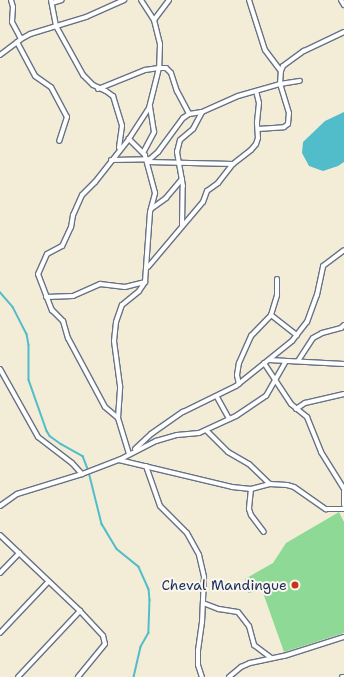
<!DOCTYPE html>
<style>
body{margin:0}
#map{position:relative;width:344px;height:677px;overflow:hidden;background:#f3edd7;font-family:"Shantell Sans",sans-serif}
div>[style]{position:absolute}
.green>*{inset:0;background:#8ed996}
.water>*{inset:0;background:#51bdca}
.stream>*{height:1.5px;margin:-0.75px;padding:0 0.75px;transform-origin:0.75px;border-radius:0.75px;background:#51bdca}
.roads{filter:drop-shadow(1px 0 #677288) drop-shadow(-1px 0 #677288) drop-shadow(0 1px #677288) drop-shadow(0 -1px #677288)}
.street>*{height:4px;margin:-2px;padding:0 2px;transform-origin:2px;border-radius:2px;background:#fff}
.dots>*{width:11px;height:11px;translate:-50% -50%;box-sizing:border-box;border:2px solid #fbf7ec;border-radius:50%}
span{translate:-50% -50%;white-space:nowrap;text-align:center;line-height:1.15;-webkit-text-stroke:4px #fbf7ec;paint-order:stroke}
.poi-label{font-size:14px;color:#1b2f5e}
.right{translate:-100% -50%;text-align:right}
</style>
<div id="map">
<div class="green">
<div style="clip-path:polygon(339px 512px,344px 522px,344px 633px,284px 652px,262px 590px,248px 593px,245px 579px,273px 563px,286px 543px)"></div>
</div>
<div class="water">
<div style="clip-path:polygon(344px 112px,344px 162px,338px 166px,323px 171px,309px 166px,302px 153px,303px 142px,325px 121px)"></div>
</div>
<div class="stream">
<div style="left:0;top:292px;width:20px;rotate:49deg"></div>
<div style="left:13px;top:307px;width:30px;rotate:63deg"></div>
<div style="left:27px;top:334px;width:11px;rotate:80deg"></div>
<div style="left:29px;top:345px;width:35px;rotate:90deg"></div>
<div style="left:29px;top:380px;width:54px;rotate:70.6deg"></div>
<div style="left:47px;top:431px;width:6px;rotate:59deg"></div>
<div style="left:50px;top:436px;width:14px;rotate:36deg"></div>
<div style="left:61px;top:444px;width:25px;rotate:29deg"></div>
<div style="left:83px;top:456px;width:17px;rotate:69deg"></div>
<div style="left:89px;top:472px;width:54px;rotate:76deg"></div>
<div style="left:102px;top:524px;width:29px;rotate:59deg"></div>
<div style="left:117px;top:549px;width:28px;rotate:39deg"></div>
<div style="left:139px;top:567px;width:24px;rotate:66deg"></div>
<div style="left:149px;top:589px;width:11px;rotate:85deg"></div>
<div style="left:150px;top:600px;width:33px;rotate:92deg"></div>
<div style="left:149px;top:633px;width:16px;rotate:120deg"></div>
<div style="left:141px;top:647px;width:31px;rotate:103deg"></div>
</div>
<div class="roads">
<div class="street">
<div style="left:11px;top:0;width:7px;rotate:74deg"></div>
<div style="left:13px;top:7px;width:15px;rotate:94deg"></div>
<div style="left:12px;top:22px;width:19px;rotate:62deg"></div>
<div style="left:51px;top:0;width:26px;rotate:79deg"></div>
<div style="left:56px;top:26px;width:56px;rotate:61.1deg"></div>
<div style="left:83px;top:75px;width:14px;rotate:45deg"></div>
<div style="left:93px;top:85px;width:14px;rotate:25deg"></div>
<div style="left:106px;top:91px;width:9px;rotate:36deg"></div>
<div style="left:113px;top:96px;width:31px;rotate:73deg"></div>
<div style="left:122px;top:126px;width:22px;rotate:98deg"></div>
<div style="left:141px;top:0;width:24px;rotate:57deg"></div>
<div style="left:154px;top:20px;width:25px;rotate:76deg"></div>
<div style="left:160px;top:44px;width:24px;rotate:92deg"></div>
<div style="left:159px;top:68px;width:7px"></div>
<div style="left:166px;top:68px;width:7px;rotate:45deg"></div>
<div style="left:171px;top:73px;width:19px;rotate:72deg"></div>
<div style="left:177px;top:91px;width:26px;rotate:62deg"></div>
<div style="left:249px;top:0;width:52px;rotate:72.3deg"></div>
<div style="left:265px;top:50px;width:26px;rotate:53deg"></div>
<div style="left:341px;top:0;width:6px;rotate:59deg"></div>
<div style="left:52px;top:3px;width:10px;rotate:-17deg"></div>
<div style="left:154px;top:20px;width:25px;rotate:-53deg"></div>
<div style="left:17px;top:42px;width:38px;rotate:62deg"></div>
<div style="left:35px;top:76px;width:19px;rotate:35deg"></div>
<div style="left:51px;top:87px;width:34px;rotate:62deg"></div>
<div style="left:67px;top:117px;width:25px;rotate:108deg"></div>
<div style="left:0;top:55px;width:26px;rotate:-37deg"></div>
<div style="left:21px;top:39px;width:10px;rotate:-29deg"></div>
<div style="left:30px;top:34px;width:59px;rotate:-16.9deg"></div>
<div style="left:86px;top:17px;width:42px;rotate:-24.1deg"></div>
<div style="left:98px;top:89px;width:51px;rotate:-22deg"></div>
<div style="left:145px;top:70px;width:14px;rotate:-8deg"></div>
<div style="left:159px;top:68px;width:41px;rotate:104deg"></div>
<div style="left:149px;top:108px;width:37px;rotate:123deg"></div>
<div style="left:129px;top:139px;width:55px;rotate:128.3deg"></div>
<div style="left:95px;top:182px;width:18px;rotate:135deg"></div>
<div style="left:82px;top:195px;width:22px;rotate:114deg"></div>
<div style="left:73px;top:215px;width:12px;rotate:99deg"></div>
<div style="left:71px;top:227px;width:21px;rotate:115deg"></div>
<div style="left:62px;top:246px;width:17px;rotate:152deg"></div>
<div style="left:47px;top:254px;width:22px;rotate:114deg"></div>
<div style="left:38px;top:274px;width:39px;rotate:69deg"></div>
<div style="left:52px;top:310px;width:16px;rotate:45deg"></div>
<div style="left:63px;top:321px;width:18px;rotate:74deg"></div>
<div style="left:68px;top:338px;width:78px;rotate:61.8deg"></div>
<div style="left:105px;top:407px;width:17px;rotate:40deg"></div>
<div style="left:258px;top:129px;width:26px;rotate:-4deg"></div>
<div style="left:284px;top:127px;width:5px;rotate:-37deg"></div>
<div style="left:288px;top:124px;width:11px;rotate:-85deg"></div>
<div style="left:289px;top:113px;width:30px;rotate:-107deg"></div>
<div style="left:280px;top:84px;width:13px;rotate:-86deg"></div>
<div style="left:281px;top:71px;width:5px;rotate:-68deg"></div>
<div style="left:283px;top:66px;width:26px;rotate:-36deg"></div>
<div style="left:304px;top:51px;width:44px;rotate:-25.4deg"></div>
<div style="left:143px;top:153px;width:24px;rotate:-62deg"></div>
<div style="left:154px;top:132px;width:26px;rotate:-99deg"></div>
<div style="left:111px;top:160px;width:39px;rotate:-1deg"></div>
<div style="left:150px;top:159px;width:11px;rotate:-41deg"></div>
<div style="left:158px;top:152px;width:42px;rotate:-53.7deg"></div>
<div style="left:183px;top:118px;width:7px;rotate:-34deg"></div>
<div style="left:189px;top:114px;width:13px;rotate:-9deg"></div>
<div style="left:202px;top:112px;width:39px;rotate:-24deg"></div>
<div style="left:238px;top:96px;width:44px;rotate:-15.9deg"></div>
<div style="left:280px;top:84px;width:20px;rotate:-9deg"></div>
<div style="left:147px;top:162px;width:86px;rotate:1.3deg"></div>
<div style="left:151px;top:209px;width:19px;rotate:-36deg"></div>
<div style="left:166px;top:198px;width:25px;rotate:-50deg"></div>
<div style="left:182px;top:225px;width:39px;rotate:-89deg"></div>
<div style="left:183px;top:186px;width:35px;rotate:-100deg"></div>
<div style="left:177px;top:152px;width:12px;rotate:-76deg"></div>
<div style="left:180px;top:140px;width:17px;rotate:-40deg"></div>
<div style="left:193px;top:129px;width:19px;rotate:-62deg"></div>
<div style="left:148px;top:267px;width:85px;rotate:-49.8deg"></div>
<div style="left:203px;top:202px;width:12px;rotate:-70deg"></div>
<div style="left:207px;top:191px;width:14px;rotate:-36deg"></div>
<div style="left:218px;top:183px;width:24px;rotate:-52deg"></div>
<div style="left:233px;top:164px;width:23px;rotate:-38deg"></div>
<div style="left:251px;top:150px;width:8px;rotate:-50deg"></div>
<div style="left:256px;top:144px;width:6px;rotate:-72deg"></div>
<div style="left:258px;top:138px;width:16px;rotate:-94deg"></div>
<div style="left:257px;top:122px;width:19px;rotate:-84deg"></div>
<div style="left:259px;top:103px;width:12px;rotate:-104deg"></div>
<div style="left:46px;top:297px;width:27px;rotate:-2deg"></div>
<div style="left:73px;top:296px;width:30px;rotate:-24deg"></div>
<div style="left:100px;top:284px;width:25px;rotate:7deg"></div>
<div style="left:125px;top:287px;width:21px;rotate:-14deg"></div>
<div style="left:271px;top:315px;width:33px;rotate:38deg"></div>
<div style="left:269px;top:360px;width:75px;rotate:3.1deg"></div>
<div style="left:298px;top:361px;width:27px;rotate:-57deg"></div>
<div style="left:313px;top:338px;width:10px;rotate:-29deg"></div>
<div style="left:322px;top:333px;width:20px;rotate:-15deg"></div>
<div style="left:341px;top:328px;width:4px;rotate:-45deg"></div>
<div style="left:264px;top:363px;width:49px;rotate:56.6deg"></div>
<div style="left:291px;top:404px;width:21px;rotate:39deg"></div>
<div style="left:307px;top:417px;width:38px;rotate:68deg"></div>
<div style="left:321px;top:452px;width:44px;rotate:58.1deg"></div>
<div style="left:0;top:369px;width:78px;rotate:60.8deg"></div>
<div style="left:38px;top:437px;width:43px;rotate:37.4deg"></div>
<div style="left:72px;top:463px;width:15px;rotate:48deg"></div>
<div style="left:239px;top:384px;width:9px;rotate:-103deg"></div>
<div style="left:237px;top:375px;width:12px;rotate:-81deg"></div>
<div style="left:239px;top:363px;width:30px;rotate:-66deg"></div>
<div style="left:251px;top:336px;width:29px;rotate:-46deg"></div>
<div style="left:271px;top:315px;width:21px;rotate:-73deg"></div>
<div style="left:277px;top:295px;width:16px;rotate:-90deg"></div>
<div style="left:217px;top:397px;width:25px;rotate:61deg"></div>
<div style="left:296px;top:409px;width:11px;rotate:-34deg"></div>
<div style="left:305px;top:403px;width:40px;rotate:-13deg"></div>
<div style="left:206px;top:430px;width:31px;rotate:45deg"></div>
<div style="left:228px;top:452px;width:24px;rotate:30deg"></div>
<div style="left:249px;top:464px;width:29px;rotate:44deg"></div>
<div style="left:135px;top:449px;width:22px;rotate:-43deg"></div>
<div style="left:151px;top:434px;width:39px;rotate:-35deg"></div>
<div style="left:183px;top:412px;width:59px;rotate:-26.1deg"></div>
<div style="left:236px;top:386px;width:72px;rotate:-38.8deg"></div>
<div style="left:292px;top:341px;width:24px;rotate:-52deg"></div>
<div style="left:307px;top:322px;width:29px;rotate:-70deg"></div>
<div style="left:317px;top:295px;width:30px;rotate:-78deg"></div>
<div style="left:323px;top:266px;width:26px;rotate:-37deg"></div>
<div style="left:129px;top:454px;width:38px;rotate:-107deg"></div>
<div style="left:118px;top:418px;width:32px;rotate:-86deg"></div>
<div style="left:120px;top:386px;width:45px;rotate:-97.6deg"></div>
<div style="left:114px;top:341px;width:19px;rotate:-84deg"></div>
<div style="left:116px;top:322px;width:18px;rotate:-71deg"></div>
<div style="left:122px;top:305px;width:22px;rotate:-39deg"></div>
<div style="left:139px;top:291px;width:11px;rotate:-56deg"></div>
<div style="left:145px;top:282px;width:70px;rotate:-85.9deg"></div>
<div style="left:150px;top:212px;width:20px;rotate:-75deg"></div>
<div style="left:155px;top:193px;width:39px;rotate:-105deg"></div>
<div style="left:145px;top:155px;width:23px;rotate:-135deg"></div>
<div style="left:119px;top:460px;width:116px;rotate:13.4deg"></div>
<div style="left:232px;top:487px;width:19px;rotate:6deg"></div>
<div style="left:251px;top:489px;width:20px;rotate:-15deg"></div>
<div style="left:270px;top:484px;width:17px;rotate:3deg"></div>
<div style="left:287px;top:485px;width:7px;rotate:16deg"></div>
<div style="left:294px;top:487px;width:39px;rotate:35deg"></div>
<div style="left:326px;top:509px;width:18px"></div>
<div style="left:146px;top:466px;width:42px;rotate:70.7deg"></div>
<div style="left:160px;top:506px;width:38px;rotate:45deg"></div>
<div style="left:187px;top:533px;width:25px;rotate:61deg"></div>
<div style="left:199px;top:555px;width:23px;rotate:77deg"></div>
<div style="left:204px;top:577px;width:45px;rotate:92.5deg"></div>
<div style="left:202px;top:622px;width:28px;rotate:98deg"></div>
<div style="left:198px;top:650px;width:15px;rotate:90deg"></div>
<div style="left:198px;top:665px;width:13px;rotate:72deg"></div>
<div style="left:251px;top:489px;width:20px;rotate:96deg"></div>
<div style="left:249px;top:509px;width:6px;rotate:72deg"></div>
<div style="left:251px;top:515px;width:21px;rotate:53deg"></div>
<div style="left:344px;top:491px;width:14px;rotate:90deg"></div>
<div style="left:0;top:506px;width:21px;rotate:-35deg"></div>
<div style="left:17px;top:494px;width:68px;rotate:-17.1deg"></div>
<div style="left:82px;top:474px;width:40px;rotate:-21deg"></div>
<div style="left:119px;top:460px;width:42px;rotate:-27.2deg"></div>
<div style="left:156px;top:441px;width:22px;rotate:-16deg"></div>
<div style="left:177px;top:435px;width:22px;rotate:-5deg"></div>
<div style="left:199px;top:433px;width:41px;rotate:-24.7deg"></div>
<div style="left:236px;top:416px;width:36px;rotate:-34deg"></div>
<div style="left:266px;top:396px;width:40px;rotate:-60.3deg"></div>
<div style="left:0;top:535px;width:110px;rotate:43.5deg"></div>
<div style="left:80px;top:611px;width:34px;rotate:47deg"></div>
<div style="left:103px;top:636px;width:8px;rotate:76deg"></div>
<div style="left:105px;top:644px;width:43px;rotate:129.3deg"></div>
<div style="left:0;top:573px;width:28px;rotate:-46deg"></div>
<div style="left:203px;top:603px;width:17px;rotate:21deg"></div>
<div style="left:219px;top:609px;width:19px;rotate:9deg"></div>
<div style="left:238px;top:612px;width:18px;rotate:52deg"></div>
<div style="left:249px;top:626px;width:20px;rotate:75deg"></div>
<div style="left:254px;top:645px;width:21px;rotate:37deg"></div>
<div style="left:0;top:633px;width:70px;rotate:-46.7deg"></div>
<div style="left:18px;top:677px;width:91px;rotate:-46.8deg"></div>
<div style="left:229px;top:677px;width:16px;rotate:-40deg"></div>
<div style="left:241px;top:667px;width:10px;rotate:-24deg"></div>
<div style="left:250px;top:663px;width:35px;rotate:-12deg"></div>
<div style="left:284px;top:656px;width:63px;rotate:-17.6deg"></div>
<div style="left:342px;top:677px;width:2px"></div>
</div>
</div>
<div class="dots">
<div style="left:295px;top:585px;background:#c8321e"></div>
</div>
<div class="poi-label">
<span class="right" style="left:287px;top:585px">Cheval Mandingue</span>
</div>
</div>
